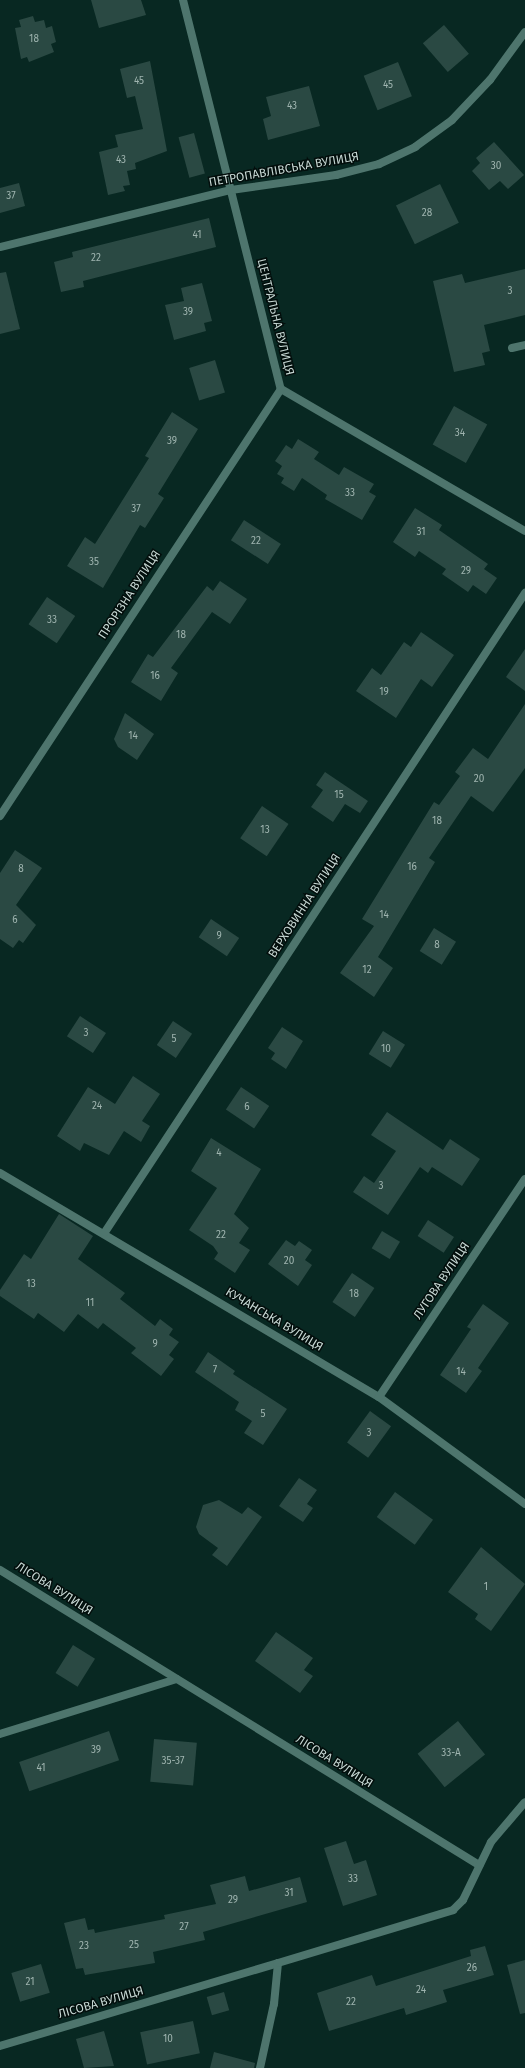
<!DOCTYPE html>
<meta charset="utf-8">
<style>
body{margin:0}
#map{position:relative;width:525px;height:2068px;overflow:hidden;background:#082822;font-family:"Fira Sans",sans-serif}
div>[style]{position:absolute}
.building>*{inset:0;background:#2a4943;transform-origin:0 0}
.minor>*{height:8px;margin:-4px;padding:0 4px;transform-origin:4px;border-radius:4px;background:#4e756d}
span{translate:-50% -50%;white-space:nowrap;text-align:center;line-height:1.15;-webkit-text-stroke:3px #030e0c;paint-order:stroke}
.number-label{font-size:10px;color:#9fb4af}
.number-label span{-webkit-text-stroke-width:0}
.street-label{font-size:12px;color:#c6d7d3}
</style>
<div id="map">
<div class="building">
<div style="clip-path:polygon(91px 0,141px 0,146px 15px,99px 28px)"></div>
<div style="clip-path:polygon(33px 16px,35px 22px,44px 20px,46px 28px,52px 26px,56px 42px,51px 44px,54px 52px,29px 62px,27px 57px,21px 59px,15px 28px,21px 27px,19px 20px)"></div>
<div style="left:444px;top:25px;width:38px;height:28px;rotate:49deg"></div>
<div style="clip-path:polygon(150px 61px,167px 151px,135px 163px,136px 169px,127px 171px,130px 185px,123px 186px,125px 191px,108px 195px,99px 152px,118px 147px,115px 135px,143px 129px,135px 96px,127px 98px,120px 69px)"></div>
<div style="left:398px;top:62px;width:37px;height:37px;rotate:68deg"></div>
<div style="clip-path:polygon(309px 86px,320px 126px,268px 140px,263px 119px,271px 116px,266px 97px)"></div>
<div style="left:194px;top:133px;width:42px;height:16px;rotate:75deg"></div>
<div style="clip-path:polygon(494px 142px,524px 175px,508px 189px,500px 181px,489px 190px,472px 171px,480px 163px,476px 158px)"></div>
<div style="clip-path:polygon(19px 183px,25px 206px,0 213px,0 188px)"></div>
<div style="left:440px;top:184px;width:43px;height:49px;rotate:64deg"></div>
<div style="clip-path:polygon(209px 218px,216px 247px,83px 281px,84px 287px,61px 292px,54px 262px,73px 257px,72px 252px)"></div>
<div style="clip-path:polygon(525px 269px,525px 315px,484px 325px,490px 351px,482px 353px,485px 365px,454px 372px,433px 281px,462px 274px,465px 283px)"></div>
<div style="clip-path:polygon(6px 272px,20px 329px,0 334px,0 273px)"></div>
<div style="clip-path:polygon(202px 283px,212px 321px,204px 323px,206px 331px,174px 340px,165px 305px,184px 301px,181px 288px)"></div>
<div style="left:215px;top:360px;width:34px;height:27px;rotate:73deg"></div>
<div style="left:454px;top:406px;width:38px;height:44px;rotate:29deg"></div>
<div style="clip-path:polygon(172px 412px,198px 429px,158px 494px,164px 498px,145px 528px,140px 525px,103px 588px,67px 566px,85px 537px,95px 544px,149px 458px,145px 456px)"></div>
<div style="clip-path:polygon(298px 439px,319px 452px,314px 459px,339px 475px,344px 467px,374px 484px,369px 492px,376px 496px,362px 520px,325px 499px,327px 495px,302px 478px,294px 491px,281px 483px,284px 478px,277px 474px,282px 466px,275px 461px,286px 445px,292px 449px)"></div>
<div style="clip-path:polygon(415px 508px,442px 525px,439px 530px,488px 564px,484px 569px,497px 578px,486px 594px,473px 585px,468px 592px,442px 574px,446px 569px,419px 551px,415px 557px,393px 542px)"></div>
<div style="left:244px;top:520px;width:44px;height:24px;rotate:33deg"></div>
<div style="clip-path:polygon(220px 581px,247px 599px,230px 624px,212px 612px,171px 668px,178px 673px,161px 701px,131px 682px,148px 654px,153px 657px,207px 586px,213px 591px)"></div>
<div style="left:47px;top:597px;width:34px;height:33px;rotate:34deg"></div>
<div style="clip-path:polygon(421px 632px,454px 655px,432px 687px,421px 679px,396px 718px,356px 691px,372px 668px,381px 675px,404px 642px,411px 647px)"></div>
<div style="clip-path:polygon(525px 649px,525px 691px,506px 677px)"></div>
<div style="clip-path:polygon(525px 704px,525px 768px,493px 812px,471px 796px,429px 858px,435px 862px,378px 957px,393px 968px,374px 997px,340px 973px,374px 926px,362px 919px,434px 802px,439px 805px,460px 776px,455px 772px,473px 748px,488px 759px)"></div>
<div style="clip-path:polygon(125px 713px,154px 734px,137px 760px,118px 747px,114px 739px)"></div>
<div style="clip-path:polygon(325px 772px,368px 801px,360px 813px,345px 804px,333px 822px,311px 807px,323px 790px,316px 785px)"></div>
<div style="left:262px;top:806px;width:32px;height:39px;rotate:34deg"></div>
<div style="clip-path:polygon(15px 850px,42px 868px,16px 905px,36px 925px,23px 943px,19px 940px,13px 948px,0 939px,0 873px)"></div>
<div style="left:211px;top:919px;width:34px;height:22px;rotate:34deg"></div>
<div style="left:434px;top:928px;width:26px;height:27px;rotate:32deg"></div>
<div style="left:80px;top:1016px;width:31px;height:24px;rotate:33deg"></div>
<div style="left:173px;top:1021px;width:23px;height:29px;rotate:34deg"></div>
<div style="clip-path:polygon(282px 1027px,303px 1041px,286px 1069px,271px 1059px,275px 1053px,268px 1048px)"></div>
<div style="left:383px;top:1031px;width:26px;height:27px;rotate:32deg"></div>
<div style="clip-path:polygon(133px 1076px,160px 1094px,142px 1121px,150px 1126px,141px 1142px,124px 1131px,109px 1155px,84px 1143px,80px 1151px,57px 1136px,88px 1087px,115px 1104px)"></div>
<div style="left:241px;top:1087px;width:34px;height:27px;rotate:34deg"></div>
<div style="clip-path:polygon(387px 1112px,443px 1150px,450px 1139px,480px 1159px,462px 1186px,432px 1167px,428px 1173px,420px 1167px,388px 1215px,353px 1192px,364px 1176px,374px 1183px,396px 1151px,371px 1135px)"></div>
<div style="clip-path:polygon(211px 1138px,261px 1169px,234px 1214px,249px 1228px,239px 1243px,250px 1250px,235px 1273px,214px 1259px,218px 1253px,213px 1246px,189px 1230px,217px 1188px,191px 1171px)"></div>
<div style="clip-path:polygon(59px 1214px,93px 1236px,78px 1259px,125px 1293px,120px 1299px,155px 1326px,160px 1319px,173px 1329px,169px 1335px,179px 1342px,169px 1355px,174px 1359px,161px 1376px,131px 1353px,136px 1348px,103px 1323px,98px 1329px,78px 1314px,64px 1332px,38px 1313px,34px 1319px,0 1296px,0 1290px,24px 1254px,31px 1259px)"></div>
<div style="left:428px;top:1220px;width:31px;height:19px;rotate:33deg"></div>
<div style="left:382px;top:1231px;width:21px;height:20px;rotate:31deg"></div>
<div style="clip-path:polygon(286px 1240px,295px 1246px,299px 1241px,312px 1250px,305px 1260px,312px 1265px,298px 1286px,268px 1264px)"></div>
<div style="left:352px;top:1273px;width:27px;height:35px;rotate:34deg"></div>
<div style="clip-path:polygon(483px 1304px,509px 1323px,478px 1368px,482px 1371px,466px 1393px,440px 1375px,471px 1329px,467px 1327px)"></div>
<div style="clip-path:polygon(208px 1352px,235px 1371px,233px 1374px,287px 1409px,263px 1445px,244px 1433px,252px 1421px,235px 1410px,239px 1402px,195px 1372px)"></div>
<div style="left:370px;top:1411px;width:26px;height:39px;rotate:36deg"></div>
<div style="clip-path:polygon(299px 1478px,317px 1490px,307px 1504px,313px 1508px,303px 1522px,279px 1506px)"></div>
<div style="left:395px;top:1492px;width:47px;height:31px;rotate:36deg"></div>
<div style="clip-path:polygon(219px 1500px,242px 1514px,248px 1507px,262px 1517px,227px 1566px,212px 1555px,218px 1548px,199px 1534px,196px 1527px,203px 1505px)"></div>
<div style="clip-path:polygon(481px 1547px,525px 1584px,491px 1631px,475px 1619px,478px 1614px,448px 1592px)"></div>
<div style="clip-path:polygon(276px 1632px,313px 1658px,304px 1670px,313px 1676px,300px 1693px,255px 1661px)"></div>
<div style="left:73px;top:1645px;width:26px;height:33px;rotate:32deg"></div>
<div style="left:458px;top:1721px;width:43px;height:52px;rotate:51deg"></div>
<div style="left:109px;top:1731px;width:31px;height:95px;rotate:71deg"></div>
<div style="left:154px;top:1739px;width:43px;height:43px;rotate:5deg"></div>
<div style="clip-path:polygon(346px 1841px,354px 1864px,366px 1860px,377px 1895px,343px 1906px,324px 1848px)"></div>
<div style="clip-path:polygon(245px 1876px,249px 1891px,300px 1877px,307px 1902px,203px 1932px,205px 1940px,153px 1952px,155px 1963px,85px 1975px,83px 1968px,76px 1969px,64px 1923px,85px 1918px,88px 1930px,94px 1929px,95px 1933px,165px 1919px,164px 1915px,216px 1904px,210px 1885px)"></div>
<div style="clip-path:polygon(485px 1946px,494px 1975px,443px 1990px,447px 2002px,406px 2015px,404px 2008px,329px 2031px,317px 1993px,372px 1975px,376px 1986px,471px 1956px,470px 1950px)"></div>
<div style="clip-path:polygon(525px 1960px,525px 2013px,520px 2014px,507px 1965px)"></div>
<div style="left:41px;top:1964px;width:30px;height:31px;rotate:73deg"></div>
<div style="left:224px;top:1992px;width:19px;height:18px;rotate:74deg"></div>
<div style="left:193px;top:2021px;width:33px;height:54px;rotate:78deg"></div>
<div style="clip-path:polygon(104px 2031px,114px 2066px,84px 2068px,76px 2039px)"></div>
<div style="clip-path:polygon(214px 2052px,255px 2063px,254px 2068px,210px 2068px)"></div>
</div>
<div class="minor">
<div style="left:183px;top:0;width:401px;rotate:75.9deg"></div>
<div style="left:281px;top:389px;width:282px;rotate:30.2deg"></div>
<div style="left:0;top:247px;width:238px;rotate:-13.9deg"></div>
<div style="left:231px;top:190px;width:106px;rotate:-8.1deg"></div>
<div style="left:336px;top:175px;width:44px;rotate:-14.3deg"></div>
<div style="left:379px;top:164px;width:40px;rotate:-25deg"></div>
<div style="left:415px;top:147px;width:46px;rotate:-36.1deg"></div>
<div style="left:452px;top:120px;width:55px;rotate:-46.5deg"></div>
<div style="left:490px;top:80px;width:59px;rotate:-53.9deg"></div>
<div style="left:512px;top:348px;width:13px;rotate:-13deg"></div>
<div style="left:0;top:816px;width:511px;rotate:-56.65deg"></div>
<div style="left:0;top:1173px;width:440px;rotate:30.6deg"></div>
<div style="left:379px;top:1397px;width:181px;rotate:36.2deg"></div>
<div style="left:105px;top:1232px;width:765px;rotate:-56.68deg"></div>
<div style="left:379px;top:1397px;width:262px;rotate:-56.2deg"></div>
<div style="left:0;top:1570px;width:563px;rotate:31.63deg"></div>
<div style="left:0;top:1734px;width:185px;rotate:-17.3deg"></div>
<div style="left:0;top:2046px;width:290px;rotate:-16.6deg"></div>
<div style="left:260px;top:2068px;width:66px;rotate:-77.7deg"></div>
<div style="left:274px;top:2004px;width:41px;rotate:-84.4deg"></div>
<div style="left:278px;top:1963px;width:183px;rotate:-16.8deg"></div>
<div style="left:453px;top:1910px;width:14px;rotate:-45deg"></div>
<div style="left:463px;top:1900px;width:64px;rotate:-64.2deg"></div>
<div style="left:491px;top:1842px;width:52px;rotate:-49.6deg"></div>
</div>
<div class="number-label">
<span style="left:34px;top:40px">18</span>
<span style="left:139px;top:82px">45</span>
<span style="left:388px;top:86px">45</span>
<span style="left:292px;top:107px">43</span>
<span style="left:121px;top:161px">43</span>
<span style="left:496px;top:167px">30</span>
<span style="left:11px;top:197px">37</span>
<span style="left:427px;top:214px">28</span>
<span style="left:197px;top:236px">41</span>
<span style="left:96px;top:259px">22</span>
<span style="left:510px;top:292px">3</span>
<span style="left:188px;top:313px">39</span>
<span style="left:460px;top:434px">34</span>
<span style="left:172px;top:442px">39</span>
<span style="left:350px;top:494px">33</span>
<span style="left:136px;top:510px">37</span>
<span style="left:421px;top:533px">31</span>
<span style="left:256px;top:542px">22</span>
<span style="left:94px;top:563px">35</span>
<span style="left:466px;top:572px">29</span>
<span style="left:52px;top:621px">33</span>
<span style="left:181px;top:636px">18</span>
<span style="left:155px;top:677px">16</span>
<span style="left:384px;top:693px">19</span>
<span style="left:133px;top:737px">14</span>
<span style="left:479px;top:780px">20</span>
<span style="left:339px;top:796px">15</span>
<span style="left:437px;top:822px">18</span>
<span style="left:265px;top:831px">13</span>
<span style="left:412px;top:868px">16</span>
<span style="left:21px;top:870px">8</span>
<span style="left:384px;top:916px">14</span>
<span style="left:15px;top:921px">6</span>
<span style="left:219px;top:937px">9</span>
<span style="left:437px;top:946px">8</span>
<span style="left:367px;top:971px">12</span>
<span style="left:86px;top:1034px">3</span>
<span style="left:174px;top:1040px">5</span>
<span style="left:386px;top:1050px">10</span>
<span style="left:97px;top:1107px">24</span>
<span style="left:247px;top:1108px">6</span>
<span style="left:219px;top:1154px">4</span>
<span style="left:381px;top:1187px">3</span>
<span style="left:221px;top:1236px">22</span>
<span style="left:289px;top:1262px">20</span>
<span style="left:31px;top:1285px">13</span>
<span style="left:354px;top:1295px">18</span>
<span style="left:90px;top:1304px">11</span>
<span style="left:155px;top:1345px">9</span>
<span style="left:215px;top:1371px">7</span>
<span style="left:461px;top:1373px">14</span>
<span style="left:263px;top:1415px">5</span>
<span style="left:369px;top:1434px">3</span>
<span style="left:486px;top:1588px">1</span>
<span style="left:96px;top:1751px">39</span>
<span style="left:451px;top:1754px">33-А</span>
<span style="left:173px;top:1762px">35-37</span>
<span style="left:41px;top:1769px">41</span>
<span style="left:353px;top:1880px">33</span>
<span style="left:289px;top:1894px">31</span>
<span style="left:233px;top:1901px">29</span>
<span style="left:184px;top:1928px">27</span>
<span style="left:134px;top:1946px">25</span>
<span style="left:84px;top:1947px">23</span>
<span style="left:472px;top:1969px">26</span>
<span style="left:30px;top:1983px">21</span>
<span style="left:421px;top:1991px">24</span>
<span style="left:351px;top:2003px">22</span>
<span style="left:168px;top:2040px">10</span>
</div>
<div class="street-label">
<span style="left:284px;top:170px;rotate:-10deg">ПЕТРОПАВЛІВСЬКА ВУЛИЦЯ</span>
<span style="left:275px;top:317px;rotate:76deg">ЦЕНТРАЛЬНА ВУЛИЦЯ</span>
<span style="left:130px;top:595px;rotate:-57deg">ПРОРІЗНА ВУЛИЦЯ</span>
<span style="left:305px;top:906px;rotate:-57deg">ВЕРХОВИННА ВУЛИЦЯ</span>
<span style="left:442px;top:1281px;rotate:-56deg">ЛУГОВА ВУЛИЦЯ</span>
<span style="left:274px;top:1320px;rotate:31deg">КУЧАНСЬКА ВУЛИЦЯ</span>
<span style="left:54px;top:1589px;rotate:32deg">ЛІСОВА ВУЛИЦЯ</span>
<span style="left:334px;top:1762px;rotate:32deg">ЛІСОВА ВУЛИЦЯ</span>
<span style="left:101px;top:2003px;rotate:-16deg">ЛІСОВА ВУЛИЦЯ</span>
</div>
</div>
